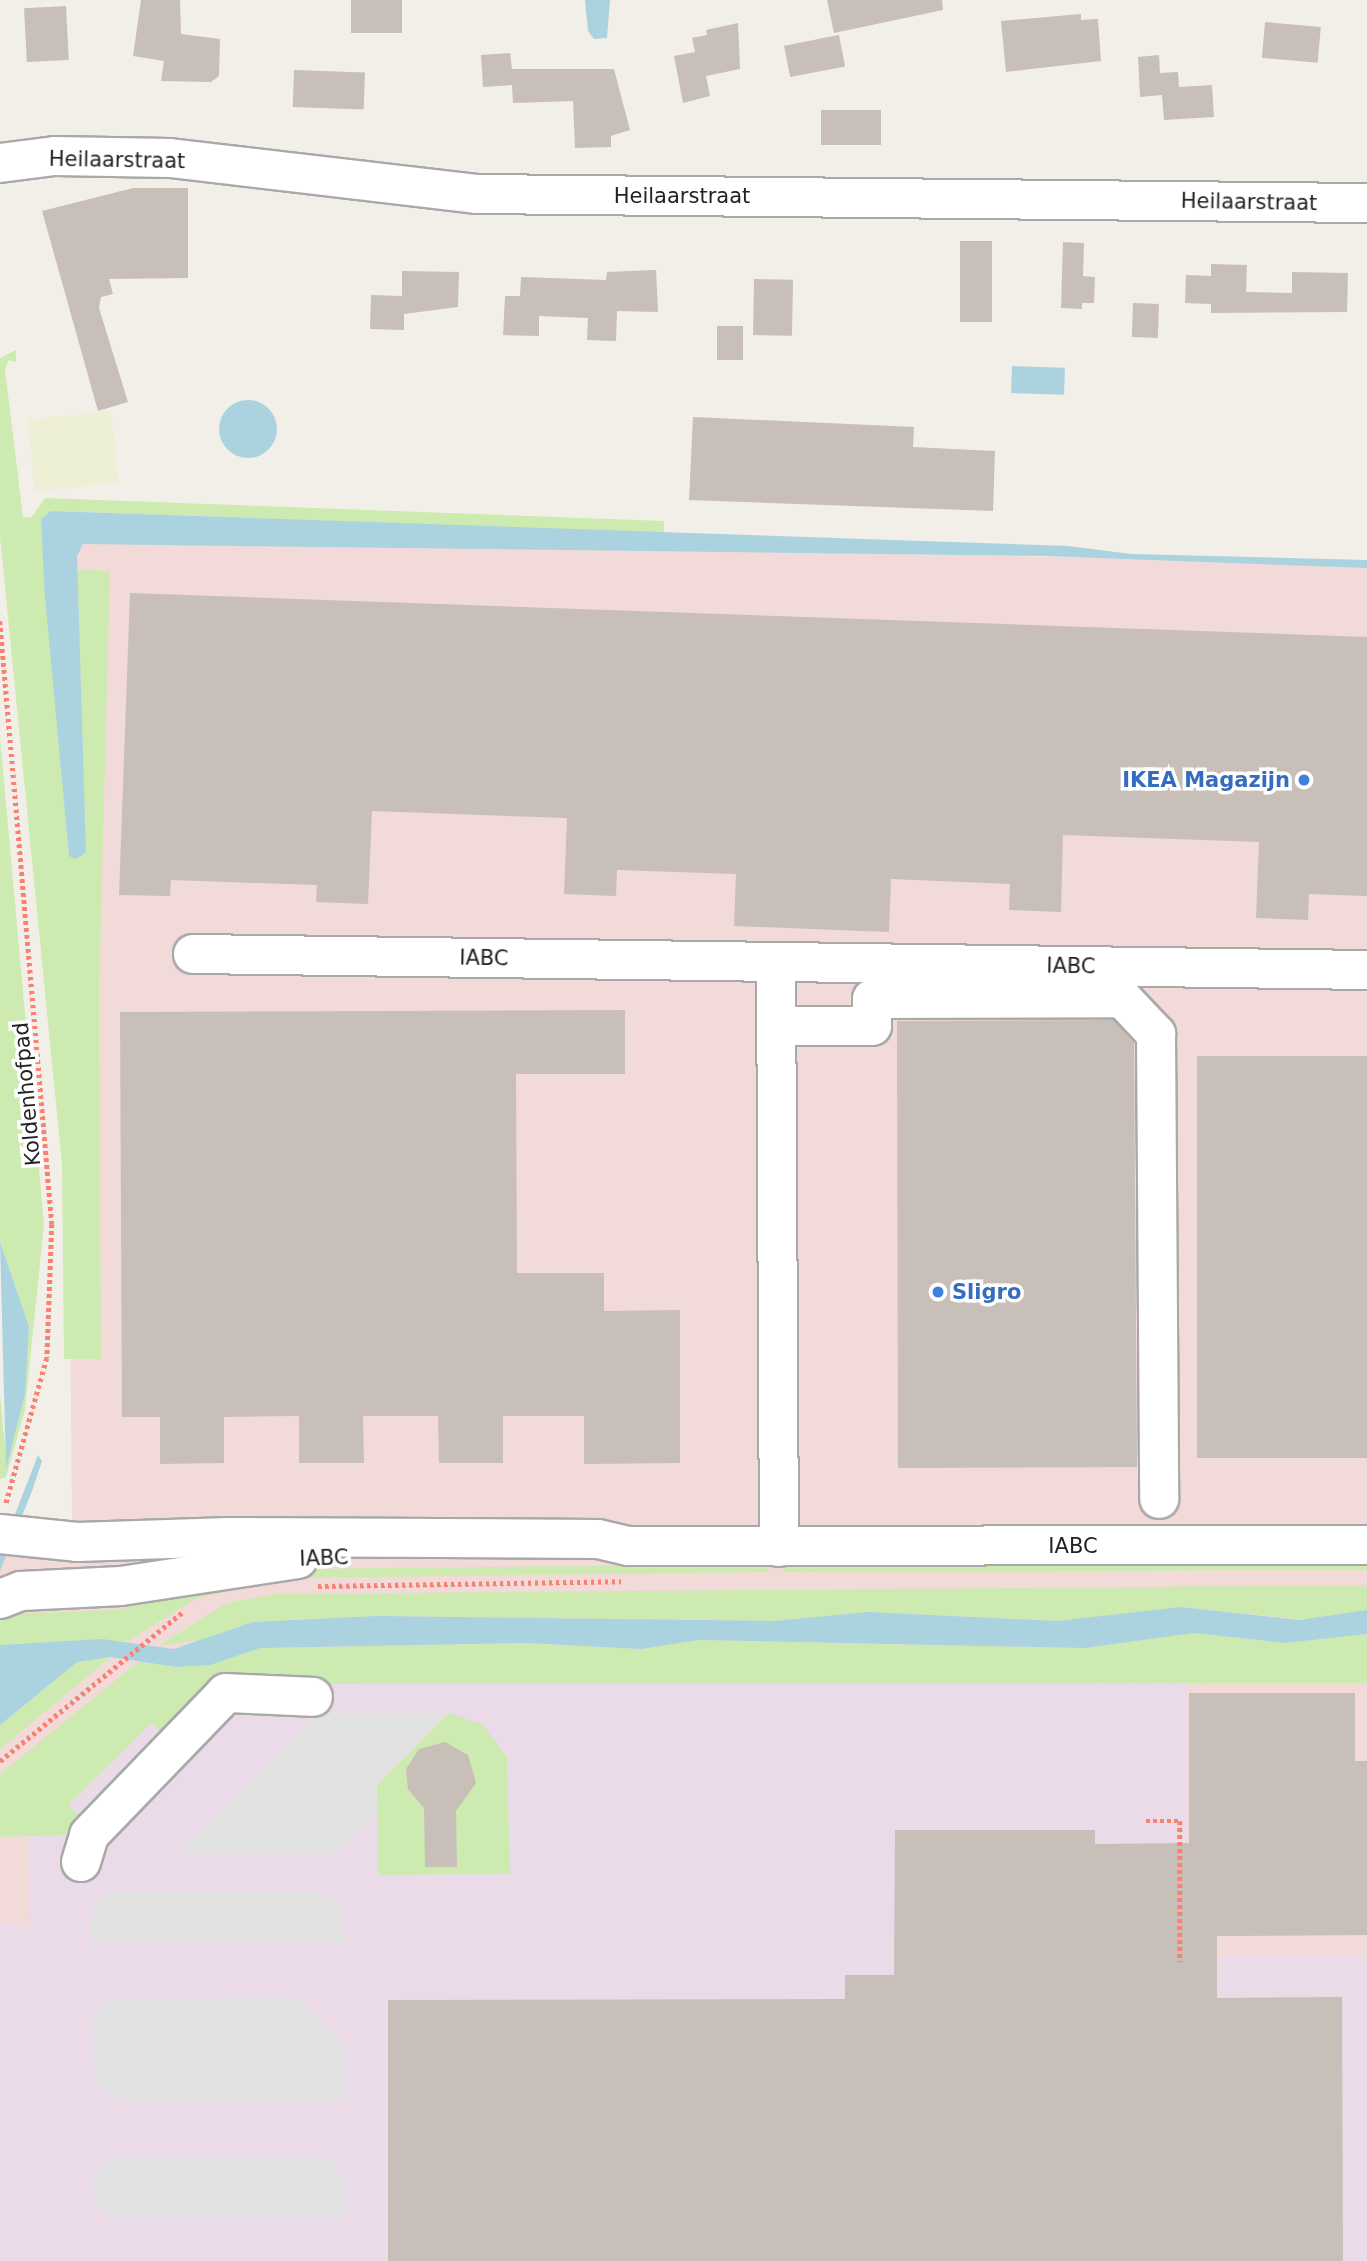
<!DOCTYPE html>
<style>
body{margin:0}
#map{position:relative;width:1367px;height:2261px;overflow:hidden;background:#f2efe9;font-family:"DejaVu Sans",sans-serif}
div>[style]{position:absolute}
.commercial>*{inset:0;background:#f2dad9}
.industrial>*{inset:0;background:#ebdbe8}
.farmland>*{inset:0;background:#eef0d5;transform-origin:0 0}
.grass>*{inset:0;background:#cdebb0}
.parking>*{inset:0;background:#e2e2e2}
.water>*{inset:0;background:#aad3df;transform-origin:0 0}
.round{border-radius:50%}
.building>*{inset:0;background:#c7bfb8;transform-origin:0 0}
.path>*{height:4.5px;margin-top:-2.25px;transform-origin:0;background:repeating-linear-gradient(90deg,#fa8072 0 3.5px,transparent 0 7px)}
.roads{filter:drop-shadow(2px 0 #a9a9a9) drop-shadow(-2px 0 #a9a9a9) drop-shadow(0 2px #a9a9a9) drop-shadow(0 -2px #a9a9a9)}
.minor>*{height:38px;margin:-19px;padding:0 19px;transform-origin:19px;border-radius:19px;background:#fff}
.dots>*{width:19px;height:19px;translate:-50% -50%;box-sizing:border-box;border:4px solid #fff;border-radius:50%}
span{translate:-50% -50%;white-space:nowrap;text-align:center;line-height:1.15;-webkit-text-stroke:7px #fff;paint-order:stroke}
.street-label{font-size:21px;color:#222}
.shop-label{font-size:21px;color:#366cbe;font-weight:700}
.right{translate:-100% -50%;text-align:right}
.left{translate:0 -50%;text-align:left}
</style>
<div id="map">
<div class="commercial">
<div style="clip-path:polygon(63px 538px,1367px 563px,1367px 2261px,0 2261px,0 1524px,72px 1521px)"></div>
</div>
<div class="industrial">
<div style="clip-path:polygon(1188px 1678px,1188px 1955px,1367px 1955px,1367px 2261px,0 2261px,0 1921px,29px 1927px,28px 1760px,127px 1683px)"></div>
</div>
<div class="farmland">
<div style="left:111px;top:411px;width:72px;height:84px;rotate:84deg"></div>
</div>
<div class="grass">
<div style="clip-path:polygon(16px 350px,16px 362px,9px 360px,5px 369px,23px 517px,31px 518px,45px 498px,664px 521px,664px 533px,52px 511px,41px 519px,69px 856px,86px 852px,77px 570px,110px 571px,99px 991px,101px 1359px,64px 1359px,62px 1164px,0 537px,0 358px)"></div>
<div style="clip-path:polygon(0 737px,44px 1224px,25px 1410px,6px 1477px,0 1479px,0 1395px,7px 1466px,29px 1326px,0 1242px)"></div>
<div style="clip-path:polygon(1367px 1560px,1367px 1570px,784px 1572px,782px 1564px)"></div>
<div style="clip-path:polygon(772px 1564px,768px 1572px,292px 1578px,197px 1598px,128px 1641px,0 1645px,0 1614px,118px 1610px,293px 1569px)"></div>
<div style="clip-path:polygon(1367px 1585px,1367px 1610px,1308px 1620px,1181px 1607px,1057px 1621px,868px 1612px,774px 1621px,378px 1616px,158px 1646px,227px 1603px,275px 1594px)"></div>
<div style="clip-path:polygon(1194px 1633px,1285px 1643px,1367px 1634px,1367px 1683px,216px 1684px,164px 1735px,151px 1723px,68px 1805px,82px 1818px,65px 1835px,0 1837px,0 1774px,138px 1662px,176px 1667px,260px 1648px,528px 1643px,641px 1649px,693px 1640px,1084px 1648px)"></div>
<div style="clip-path:polygon(111px 1657px,0 1749px,0 1725px,77px 1662px)"></div>
<div style="clip-path:polygon(448px 1713px,483px 1725px,507px 1757px,510px 1874px,378px 1875px,377px 1785px)"></div>
</div>
<div class="parking">
<div style="clip-path:polygon(318px 1713px,448px 1713px,377px 1784px,377px 1814px,335px 1854px,177px 1854px)"></div>
<div style="clip-path:polygon(318px 1891px,341px 1902px,346px 1944px,92px 1944px,91px 1910px,105px 1892px)"></div>
<div style="clip-path:polygon(295px 1997px,345px 2046px,345px 2101px,121px 2101px,95px 2082px,92px 2016px,107px 2000px)"></div>
<div style="clip-path:polygon(115px 2157px,325px 2157px,346px 2178px,346px 2218px,113px 2218px,97px 2206px,92px 2182px,99px 2166px)"></div>
</div>
<div class="water">
<div style="clip-path:polygon(585px 0,610px 0,607px 38px,594px 39px,588px 31px)"></div>
<div style="left:1012px;top:366px;width:53px;height:27px;rotate:2deg"></div>
<div class="round" style="left:219px;top:400px;width:58px;height:58px"></div>
<div style="clip-path:polygon(51px 511px,1068px 546px,1131px 554px,1367px 560px,1367px 568px,1045px 556px,83px 544px,77px 556px,86px 852px,76px 859px,69px 856px,45px 597px,41px 519px)"></div>
<div style="clip-path:polygon(0 1242px,29px 1326px,25px 1394px,6px 1469px)"></div>
<div style="clip-path:polygon(38px 1455px,42px 1461px,32px 1491px,0 1571px,0 1553px)"></div>
<div style="clip-path:polygon(1181px 1607px,1299px 1620px,1367px 1610px,1367px 1634px,1285px 1643px,1194px 1633px,1084px 1648px,699px 1640px,641px 1649px,528px 1643px,260px 1648px,210px 1665px,176px 1667px,111px 1657px,77px 1662px,0 1725px,0 1645px,102px 1639px,174px 1649px,253px 1622px,378px 1616px,774px 1621px,868px 1612px,1057px 1621px)"></div>
</div>
<div class="building">
<div style="clip-path:polygon(141px 0,180px 0,181px 34px,220px 39px,219px 76px,211px 82px,161px 81px,164px 61px,133px 56px)"></div>
<div style="left:351px;top:0;width:51px;height:33px"></div>
<div style="clip-path:polygon(827px 0,942px 0,943px 10px,834px 33px)"></div>
<div style="left:66px;top:6px;width:54px;height:42px;rotate:87deg"></div>
<div style="clip-path:polygon(1081px 14px,1081px 20px,1098px 19px,1101px 61px,1006px 72px,1001px 21px)"></div>
<div style="left:1265px;top:22px;width:56px;height:36px;rotate:5deg"></div>
<div style="clip-path:polygon(738px 23px,740px 69px,706px 76px,710px 96px,683px 103px,674px 56px,695px 52px,692px 38px,707px 35px,706px 30px)"></div>
<div style="left:839px;top:35px;width:32px;height:56px;rotate:79deg"></div>
<div style="clip-path:polygon(510px 53px,512px 69px,614px 69px,630px 130px,611px 136px,611px 147px,575px 148px,573px 101px,513px 103px,512px 85px,483px 87px,481px 55px)"></div>
<div style="clip-path:polygon(1159px 55px,1160px 73px,1178px 72px,1179px 87px,1212px 85px,1214px 117px,1164px 120px,1162px 95px,1140px 97px,1138px 57px)"></div>
<div style="left:294px;top:70px;width:71px;height:37px;rotate:2deg"></div>
<div style="left:821px;top:110px;width:60px;height:35px"></div>
<div style="clip-path:polygon(133px 188px,188px 188px,188px 278px,109px 279px,113px 294px,101px 297px,99px 308px,128px 402px,98px 411px,42px 211px)"></div>
<div style="left:960px;top:241px;width:32px;height:81px"></div>
<div style="clip-path:polygon(1063px 242px,1084px 243px,1083px 276px,1095px 277px,1094px 303px,1082px 303px,1082px 309px,1061px 308px)"></div>
<div style="clip-path:polygon(1211px 264px,1247px 265px,1246px 292px,1292px 293px,1292px 272px,1348px 273px,1347px 312px,1211px 313px,1211px 304px,1185px 303px,1186px 275px,1211px 276px)"></div>
<div style="clip-path:polygon(656px 270px,658px 312px,617px 311px,616px 341px,587px 340px,588px 318px,539px 316px,539px 336px,503px 335px,505px 296px,520px 296px,521px 277px,606px 280px,607px 272px)"></div>
<div style="clip-path:polygon(402px 271px,459px 272px,458px 307px,404px 314px,404px 330px,370px 329px,371px 295px,402px 296px)"></div>
<div style="left:754px;top:279px;width:39px;height:56px;rotate:1deg"></div>
<div style="left:1133px;top:303px;width:26px;height:34px;rotate:2deg"></div>
<div style="left:717px;top:326px;width:26px;height:34px"></div>
<div style="clip-path:polygon(693px 417px,914px 427px,913px 447px,995px 451px,993px 511px,689px 500px)"></div>
<div style="clip-path:polygon(130px 593px,1367px 637px,1367px 896px,1309px 894px,1308px 920px,1256px 918px,1259px 842px,1063px 835px,1061px 912px,1009px 910px,1010px 884px,891px 879px,889px 932px,734px 926px,736px 874px,617px 870px,616px 896px,564px 894px,567px 818px,372px 811px,368px 904px,316px 902px,317px 885px,171px 880px,170px 896px,119px 895px)"></div>
<div style="clip-path:polygon(625px 1010px,625px 1074px,516px 1074px,517px 1273px,604px 1273px,604px 1311px,680px 1310px,680px 1463px,584px 1464px,584px 1416px,503px 1416px,503px 1463px,439px 1463px,438px 1416px,363px 1416px,364px 1463px,299px 1463px,299px 1416px,224px 1417px,224px 1463px,160px 1464px,160px 1417px,122px 1417px,120px 1012px)"></div>
<div style="clip-path:polygon(1113px 1020px,1134px 1043px,1137px 1467px,898px 1468px,897px 1021px)"></div>
<div style="left:1367px;top:1056px;width:402px;height:170px;rotate:90deg"></div>
<div style="clip-path:polygon(1189px 1693px,1355px 1693px,1355px 1761px,1367px 1761px,1367px 1935px,1217px 1936px,1217px 1998px,1342px 1997px,1343px 2261px,388px 2261px,388px 2000px,845px 1999px,845px 1975px,894px 1975px,895px 1830px,1095px 1830px,1095px 1844px,1189px 1843px)"></div>
<div style="clip-path:polygon(445px 1742px,468px 1755px,476px 1783px,456px 1811px,457px 1867px,425px 1867px,424px 1808px,408px 1789px,406px 1769px,419px 1749px)"></div>
</div>
<div class="path">
<div style="left:0;top:621px;width:605px;rotate:85.07deg"></div>
<div style="left:52px;top:1224px;width:134px;rotate:92.1deg"></div>
<div style="left:47px;top:1358px;width:152px;rotate:105.7deg"></div>
<div style="left:318px;top:1586px;width:303px;rotate:-0.9deg"></div>
<div style="left:0;top:1761px;width:236px;rotate:-39.2deg"></div>
<div style="left:1146px;top:1821px;width:34px"></div>
<div style="left:1180px;top:1821px;width:141px;rotate:90deg"></div>
</div>
<div class="roads">
<div class="minor">
<div style="left:0;top:163px;width:55px;rotate:-7.3deg"></div>
<div style="left:55px;top:156px;width:115px;rotate:1deg"></div>
<div style="left:170px;top:158px;width:308px;rotate:6.7deg"></div>
<div style="left:476px;top:194px;width:891px;rotate:0.58deg"></div>
<div style="left:193px;top:954px;width:1174px;rotate:0.78deg"></div>
<div style="left:776px;top:962px;width:585px;rotate:89.71deg"></div>
<div style="left:776px;top:1026px;width:96px"></div>
<div style="left:872px;top:1026px;width:27px;rotate:-90deg"></div>
<div style="left:872px;top:999px;width:250px;rotate:-0.2deg"></div>
<div style="left:1122px;top:998px;width:50px;rotate:46.6deg"></div>
<div style="left:1156px;top:1034px;width:465px;rotate:89.6deg"></div>
<div style="left:0;top:1534px;width:77px;rotate:5.9deg"></div>
<div style="left:77px;top:1542px;width:153px;rotate:-1.9deg"></div>
<div style="left:230px;top:1537px;width:368px;rotate:0.3deg"></div>
<div style="left:598px;top:1539px;width:31px;rotate:13deg"></div>
<div style="left:628px;top:1546px;width:739px;rotate:-0.08deg"></div>
<div style="left:0;top:1599px;width:22px;rotate:-21deg"></div>
<div style="left:21px;top:1591px;width:100px;rotate:-2.9deg"></div>
<div style="left:121px;top:1586px;width:179px;rotate:-8.7deg"></div>
<div style="left:81px;top:1862px;width:28px;rotate:-73deg"></div>
<div style="left:89px;top:1835px;width:197px;rotate:-46deg"></div>
<div style="left:226px;top:1693px;width:87px;rotate:2.6deg"></div>
</div>
</div>
<div class="dots">
<div style="left:1304px;top:780px;background:#3f7fe0"></div>
<div style="left:938px;top:1292px;background:#3f7fe0"></div>
</div>
<div class="street-label">
<span style="left:117px;top:160px;rotate:1deg">Heilaarstraat</span>
<span style="left:682px;top:196px">Heilaarstraat</span>
<span style="left:1249px;top:202px;rotate:1deg">Heilaarstraat</span>
<span style="left:484px;top:958px;rotate:1deg">IABC</span>
<span style="left:1071px;top:966px;rotate:1deg">IABC</span>
<span style="left:27px;top:1094px;rotate:-95deg">Koldenhofpad</span>
<span style="left:1073px;top:1546px">IABC</span>
<span style="left:324px;top:1558px;rotate:-2deg">IABC</span>
</div>
<div class="shop-label">
<span class="right" style="left:1290px;top:780px">IKEA Magazijn</span>
<span class="left" style="left:952px;top:1292px">Sligro</span>
</div>
</div>
